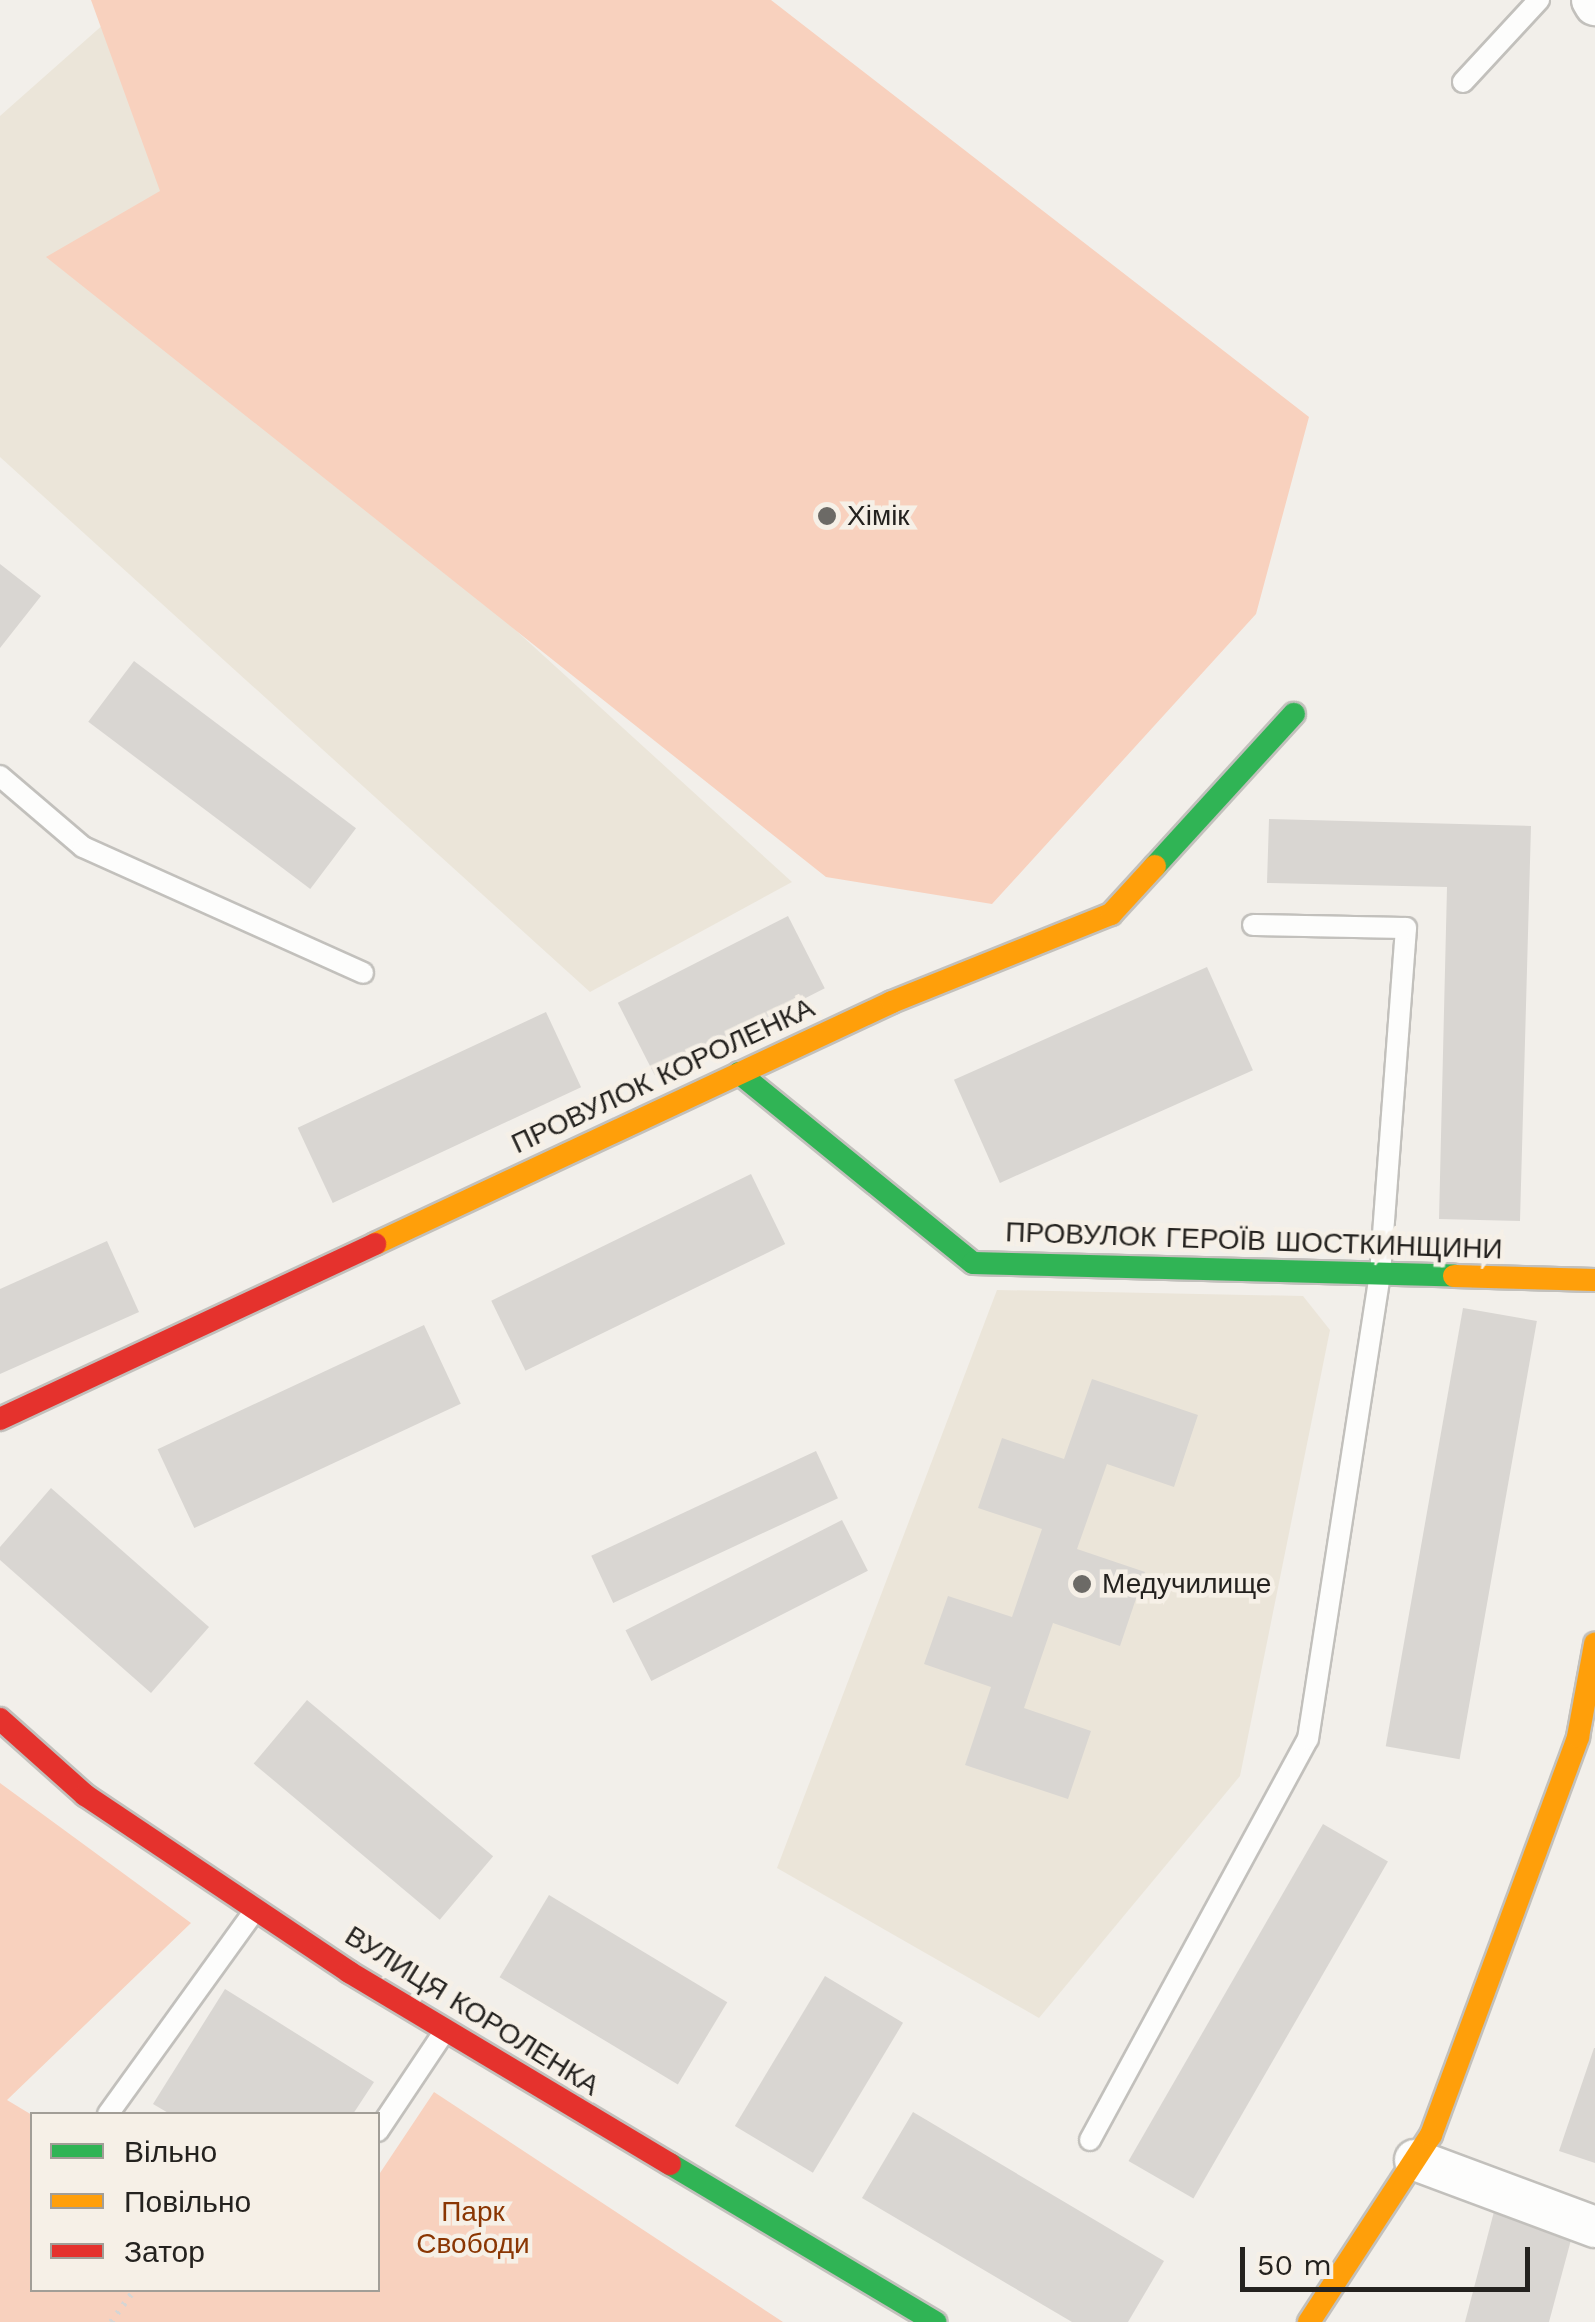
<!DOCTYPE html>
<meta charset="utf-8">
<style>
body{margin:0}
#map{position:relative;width:1595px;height:2322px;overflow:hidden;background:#f2efea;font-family:"Work Sans",sans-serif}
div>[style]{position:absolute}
.built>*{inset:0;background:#ebe5d9}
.green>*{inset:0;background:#f8d1be}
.building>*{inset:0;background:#d9d6d2;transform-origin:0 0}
.path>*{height:6px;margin-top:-3px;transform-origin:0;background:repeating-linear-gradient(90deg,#d6d5d3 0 2.5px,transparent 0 10.5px)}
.roads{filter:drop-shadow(2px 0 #c2c0bc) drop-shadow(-2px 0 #c2c0bc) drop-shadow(0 2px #c2c0bc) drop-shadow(0 -2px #c2c0bc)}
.lane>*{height:20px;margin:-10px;padding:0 10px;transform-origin:10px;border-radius:10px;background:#fdfdfc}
.street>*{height:40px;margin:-20px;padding:0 20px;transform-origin:20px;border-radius:20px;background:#fdfdfc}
.fast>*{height:22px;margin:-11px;padding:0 11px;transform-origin:11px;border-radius:11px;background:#30b455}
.slow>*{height:22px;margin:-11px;padding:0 11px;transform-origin:11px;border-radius:11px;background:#ff9f0a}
.jam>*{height:22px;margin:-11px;padding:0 11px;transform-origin:11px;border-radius:11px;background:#e5322d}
.dots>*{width:28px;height:28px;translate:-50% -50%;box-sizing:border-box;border:5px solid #f6f0e7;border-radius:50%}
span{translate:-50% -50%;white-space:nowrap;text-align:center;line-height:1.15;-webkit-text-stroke:9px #f6f0e7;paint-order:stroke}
.poi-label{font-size:28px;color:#24221f}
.left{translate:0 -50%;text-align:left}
.street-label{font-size:28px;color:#24221f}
.park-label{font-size:28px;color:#8a3603}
.legend{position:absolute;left:30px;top:2112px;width:350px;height:180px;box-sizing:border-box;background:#f6f0e7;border:2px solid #a29e97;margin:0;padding:12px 18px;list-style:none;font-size:30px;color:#24221f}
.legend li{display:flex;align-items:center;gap:20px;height:50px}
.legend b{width:50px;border:2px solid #a29e97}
.scale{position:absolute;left:1240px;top:2247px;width:290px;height:45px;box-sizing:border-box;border:5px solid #24221f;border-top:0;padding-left:12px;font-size:30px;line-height:35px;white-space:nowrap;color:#24221f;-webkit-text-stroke:8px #f6f0e7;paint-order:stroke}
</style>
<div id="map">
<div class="built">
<div style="clip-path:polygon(105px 23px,262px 399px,792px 882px,590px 992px,0 457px,0 116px)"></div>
<div style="clip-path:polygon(997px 1290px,1303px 1296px,1330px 1330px,1240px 1776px,1039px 2018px,777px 1868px)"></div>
</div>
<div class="green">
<div style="clip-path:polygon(91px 0,771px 0,1309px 417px,1256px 614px,992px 904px,826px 877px,46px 257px,160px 191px)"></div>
<div style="clip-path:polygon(0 1783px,191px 1923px,7px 2100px,32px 2115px,32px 2290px,378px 2290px,378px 2176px,434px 2092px,783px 2322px,0 2322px)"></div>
</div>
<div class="building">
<div style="clip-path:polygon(0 564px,41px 596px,0 648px)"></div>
<div style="left:134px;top:661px;width:278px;height:76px;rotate:37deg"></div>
<div style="clip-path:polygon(1269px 819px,1531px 826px,1520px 1221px,1439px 1219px,1447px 887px,1267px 883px)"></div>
<div style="left:788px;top:916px;width:81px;height:191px;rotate:63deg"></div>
<div style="left:1207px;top:967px;width:113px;height:277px;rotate:66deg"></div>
<div style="left:546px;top:1012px;width:83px;height:274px;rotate:65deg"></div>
<div style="left:751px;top:1174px;width:78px;height:289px;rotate:64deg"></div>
<div style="clip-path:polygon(107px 1241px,139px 1312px,0 1374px,0 1289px)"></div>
<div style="left:1463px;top:1308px;width:75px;height:445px;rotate:10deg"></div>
<div style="left:424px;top:1325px;width:87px;height:294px;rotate:65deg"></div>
<div style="clip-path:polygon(1092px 1379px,1198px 1415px,1174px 1487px,1107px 1464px,1077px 1549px,1145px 1572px,1120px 1646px,1053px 1623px,1024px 1708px,1091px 1731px,1068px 1799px,965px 1765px,991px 1687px,924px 1664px,948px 1596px,1012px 1617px,1042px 1529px,978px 1508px,1002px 1438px,1064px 1459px)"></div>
<div style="left:816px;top:1451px;width:52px;height:248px;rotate:65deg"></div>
<div style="clip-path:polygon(51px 1488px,209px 1627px,151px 1693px,0 1560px,0 1547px)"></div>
<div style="left:842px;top:1520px;width:57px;height:243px;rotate:63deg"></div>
<div style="left:307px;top:1700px;width:243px;height:83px;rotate:40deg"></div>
<div style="left:1323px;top:1824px;width:75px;height:389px;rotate:30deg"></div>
<div style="left:549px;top:1895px;width:208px;height:96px;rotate:31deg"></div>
<div style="left:825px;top:1976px;width:91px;height:175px;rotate:31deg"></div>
<div style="clip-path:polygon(225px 1989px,374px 2082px,353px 2114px,170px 2114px,153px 2104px)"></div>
<div style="clip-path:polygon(1594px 2048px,1595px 2048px,1595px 2163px,1559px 2151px)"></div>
<div style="clip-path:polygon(913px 2112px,1164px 2261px,1128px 2322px,1072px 2322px,862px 2198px)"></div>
<div style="clip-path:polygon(1496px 2204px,1575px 2225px,1549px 2322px,1465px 2322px)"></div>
</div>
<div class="path">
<div style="left:111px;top:2322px;width:39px;rotate:-54deg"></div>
</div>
<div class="roads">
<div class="lane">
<div style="left:1463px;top:82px;width:112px;rotate:-47.2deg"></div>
<div style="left:0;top:776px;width:109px;rotate:40.5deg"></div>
<div style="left:83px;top:847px;width:307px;rotate:24.2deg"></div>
<div style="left:108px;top:2114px;width:248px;rotate:-54.2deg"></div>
<div style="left:378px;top:2131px;width:119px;rotate:-56.3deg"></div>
<div style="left:1090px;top:2140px;width:456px;rotate:-61.5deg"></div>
<div style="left:1308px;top:1739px;width:471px;rotate:-81.2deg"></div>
<div style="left:1380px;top:1274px;width:347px;rotate:-85.7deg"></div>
<div style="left:1406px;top:928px;width:153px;rotate:-178.9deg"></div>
</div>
<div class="street">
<div style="left:1592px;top:0;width:6px;rotate:59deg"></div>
<div style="left:1415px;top:2160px;width:192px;rotate:20.4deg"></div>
</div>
<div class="fast">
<div style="left:1155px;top:866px;width:206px;rotate:-47.6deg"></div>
<div style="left:739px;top:1073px;width:301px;rotate:39.1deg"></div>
<div style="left:973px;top:1263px;width:481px;rotate:1.5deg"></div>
<div style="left:670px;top:2164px;width:309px;rotate:30.8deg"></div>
</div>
<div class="slow">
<div style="left:375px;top:1244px;width:571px;rotate:-25.08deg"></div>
<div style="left:892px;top:1002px;width:236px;rotate:-21.9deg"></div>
<div style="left:1111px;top:914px;width:65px;rotate:-47.5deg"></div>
<div style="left:1454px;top:1276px;width:141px;rotate:1.6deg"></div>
<div style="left:1309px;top:2322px;width:223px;rotate:-56.9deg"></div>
<div style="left:1431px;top:2135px;width:424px;rotate:-69.7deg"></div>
<div style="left:1578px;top:1737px;width:95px;rotate:-79.6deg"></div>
</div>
<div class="jam">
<div style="left:0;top:1419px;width:414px;rotate:-25deg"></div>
<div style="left:0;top:1719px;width:114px;rotate:41.8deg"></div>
<div style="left:85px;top:1795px;width:318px;rotate:33.8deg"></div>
<div style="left:349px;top:1972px;width:374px;rotate:30.9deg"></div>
</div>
</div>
<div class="dots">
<div style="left:827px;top:516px;background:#6c6a66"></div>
<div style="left:1082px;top:1584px;background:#6c6a66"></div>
</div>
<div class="poi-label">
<span class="left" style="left:847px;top:516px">Хімік</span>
<span class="left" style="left:1102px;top:1584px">Медучилище</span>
</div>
<div class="street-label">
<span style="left:663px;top:1076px;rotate:-25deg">ПРОВУЛОК КОРОЛЕНКА</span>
<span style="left:1254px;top:1241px;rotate:2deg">ПРОВУЛОК ГЕРОЇВ ШОСТКИНЩИНИ</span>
<span style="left:472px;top:2011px;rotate:32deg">ВУЛИЦЯ КОРОЛЕНКА</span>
</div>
<div class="park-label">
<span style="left:473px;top:2228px">Парк<br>Свободи</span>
</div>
<ul class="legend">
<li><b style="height:12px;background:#30b455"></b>Вільно</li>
<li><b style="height:12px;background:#ff9f0a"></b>Повільно</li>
<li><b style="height:12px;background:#e5322d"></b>Затор</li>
</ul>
<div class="scale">50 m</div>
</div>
